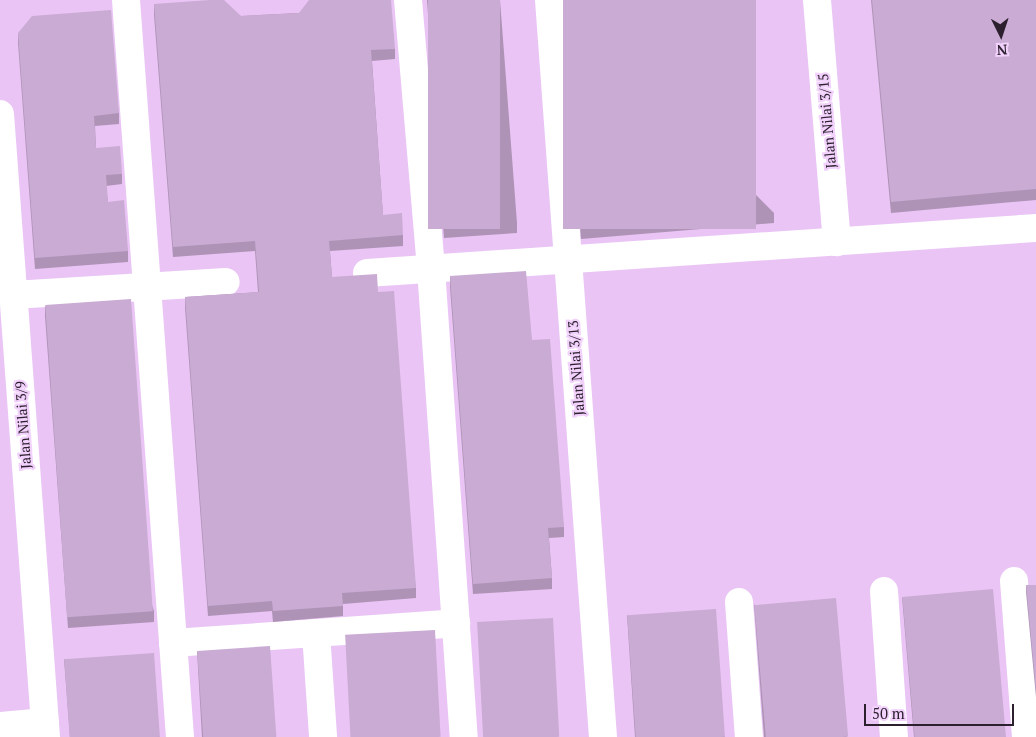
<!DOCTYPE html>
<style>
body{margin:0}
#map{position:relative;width:1036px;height:737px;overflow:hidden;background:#f2d2fc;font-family:"PT Serif",serif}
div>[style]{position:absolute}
.built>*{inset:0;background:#e9c4f4;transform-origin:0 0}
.minor>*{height:28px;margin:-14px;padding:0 14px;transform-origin:14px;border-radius:14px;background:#fff}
.wall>*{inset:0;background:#ae93b6}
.building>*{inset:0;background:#caabd4;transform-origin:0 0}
span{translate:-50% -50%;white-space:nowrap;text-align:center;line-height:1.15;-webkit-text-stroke:4.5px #f2d2fc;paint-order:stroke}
.street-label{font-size:14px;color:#2c202f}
.north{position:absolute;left:976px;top:10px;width:50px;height:50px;-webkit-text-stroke:4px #f2d2fc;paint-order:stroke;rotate:176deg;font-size:14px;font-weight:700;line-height:20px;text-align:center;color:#2c202f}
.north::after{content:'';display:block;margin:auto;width:18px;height:22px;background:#2c202f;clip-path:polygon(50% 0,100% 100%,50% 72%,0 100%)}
.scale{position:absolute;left:864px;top:704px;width:150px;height:22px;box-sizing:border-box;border:2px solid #2c202f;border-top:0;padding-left:6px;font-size:15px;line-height:18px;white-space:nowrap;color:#2c202f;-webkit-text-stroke:4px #f2d2fc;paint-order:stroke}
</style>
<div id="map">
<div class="built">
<div style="left:0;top:0;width:1036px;height:737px"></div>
</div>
<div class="minor">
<div style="left:126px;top:0;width:739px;rotate:85.81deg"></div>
<div style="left:408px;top:0;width:270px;rotate:85.1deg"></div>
<div style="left:431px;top:269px;width:469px;rotate:86deg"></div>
<div style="left:549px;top:0;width:739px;rotate:85.81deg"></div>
<div style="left:817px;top:0;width:243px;rotate:85.3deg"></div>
<div style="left:0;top:114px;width:625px;rotate:85.78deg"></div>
<div style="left:367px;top:273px;width:671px;rotate:-3.85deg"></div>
<div style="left:13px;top:295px;width:213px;rotate:-3.5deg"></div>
<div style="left:1014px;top:581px;width:156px;rotate:85.6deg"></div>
<div style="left:884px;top:591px;width:146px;rotate:86.1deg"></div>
<div style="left:739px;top:602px;width:135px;rotate:85.8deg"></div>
<div style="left:316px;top:633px;width:104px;rotate:86.1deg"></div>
<div style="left:173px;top:643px;width:284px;rotate:-4deg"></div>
<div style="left:0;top:726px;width:45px;rotate:-5.1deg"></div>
</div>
<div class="wall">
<div style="clip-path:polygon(427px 0,500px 0,517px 223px,517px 233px,444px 238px)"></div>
<div style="clip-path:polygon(563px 0,774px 213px,774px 223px,581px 239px)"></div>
<div style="clip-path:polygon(871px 0,1036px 0,1036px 200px,891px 213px)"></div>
<div style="clip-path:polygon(154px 4px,241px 16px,299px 13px,395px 49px,395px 59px,372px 61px,383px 215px,403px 235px,403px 246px,330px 251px,332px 277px,378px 292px,416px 588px,416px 598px,343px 604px,343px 616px,273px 622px,272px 611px,208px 616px,185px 308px,185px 297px,258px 292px,255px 251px,173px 257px,154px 15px)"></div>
<div style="clip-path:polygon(18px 33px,119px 113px,119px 124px,95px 126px,96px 148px,122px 174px,122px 184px,106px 186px,108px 202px,128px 251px,128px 262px,35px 269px,18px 43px)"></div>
<div style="clip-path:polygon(450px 276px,532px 340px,564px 527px,564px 537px,549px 538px,552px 578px,552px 589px,473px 594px,450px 287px)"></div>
<div style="clip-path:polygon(45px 305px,154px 611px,154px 622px,68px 628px,45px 316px)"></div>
<div style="clip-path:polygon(1026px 585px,1036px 585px,1036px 697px,1026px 592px)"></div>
<div style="clip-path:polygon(902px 597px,1006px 737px,914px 737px)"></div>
<div style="clip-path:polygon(754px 604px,847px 737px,764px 737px)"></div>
<div style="clip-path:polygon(627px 615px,725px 737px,635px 737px)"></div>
<div style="clip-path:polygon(197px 651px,276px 737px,202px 737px)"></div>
<div style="clip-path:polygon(64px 659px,160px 737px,70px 737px)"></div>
</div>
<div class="building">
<div style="clip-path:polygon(210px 0,224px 0,241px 16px,299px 13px,309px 0,391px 0,395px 49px,371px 50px,383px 215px,402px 213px,403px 235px,329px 241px,332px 277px,377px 274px,378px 292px,394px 291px,416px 588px,342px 593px,343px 606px,273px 611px,272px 601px,208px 606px,185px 297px,259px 292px,255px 241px,173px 247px,154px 4px)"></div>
<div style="left:428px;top:0;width:72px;height:229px"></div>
<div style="left:563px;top:0;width:193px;height:229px"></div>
<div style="clip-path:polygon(872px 0,1036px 0,1036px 189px,891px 202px)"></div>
<div style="clip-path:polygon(111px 10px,119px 113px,94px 116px,96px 148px,120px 146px,122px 174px,106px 175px,108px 202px,124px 200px,128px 251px,35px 258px,18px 33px,32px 16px)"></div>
<div style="clip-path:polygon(526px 271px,532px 340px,550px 339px,564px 527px,548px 528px,552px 578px,473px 584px,450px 276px)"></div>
<div style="left:131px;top:299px;width:313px;height:86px;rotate:86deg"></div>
<div style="clip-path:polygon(1026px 585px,1036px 585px,1036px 690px)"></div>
<div style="left:993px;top:589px;width:149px;height:91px;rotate:85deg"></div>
<div style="left:836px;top:598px;width:139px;height:82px;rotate:85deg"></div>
<div style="left:716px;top:609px;width:128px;height:89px;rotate:86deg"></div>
<div style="left:553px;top:618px;width:119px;height:76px;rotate:87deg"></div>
<div style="left:435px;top:630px;width:107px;height:90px;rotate:87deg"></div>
<div style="left:270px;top:646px;width:91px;height:73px;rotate:86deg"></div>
<div style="left:154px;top:653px;width:84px;height:90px;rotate:86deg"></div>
</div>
<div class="street-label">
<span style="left:827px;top:121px;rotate:-95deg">Jalan Nilai 3/15</span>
<span style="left:576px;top:368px;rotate:-94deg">Jalan Nilai 3/13</span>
<span style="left:23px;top:425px;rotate:-94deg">Jalan Nilai 3/9</span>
</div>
<div class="north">N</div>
<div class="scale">50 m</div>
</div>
